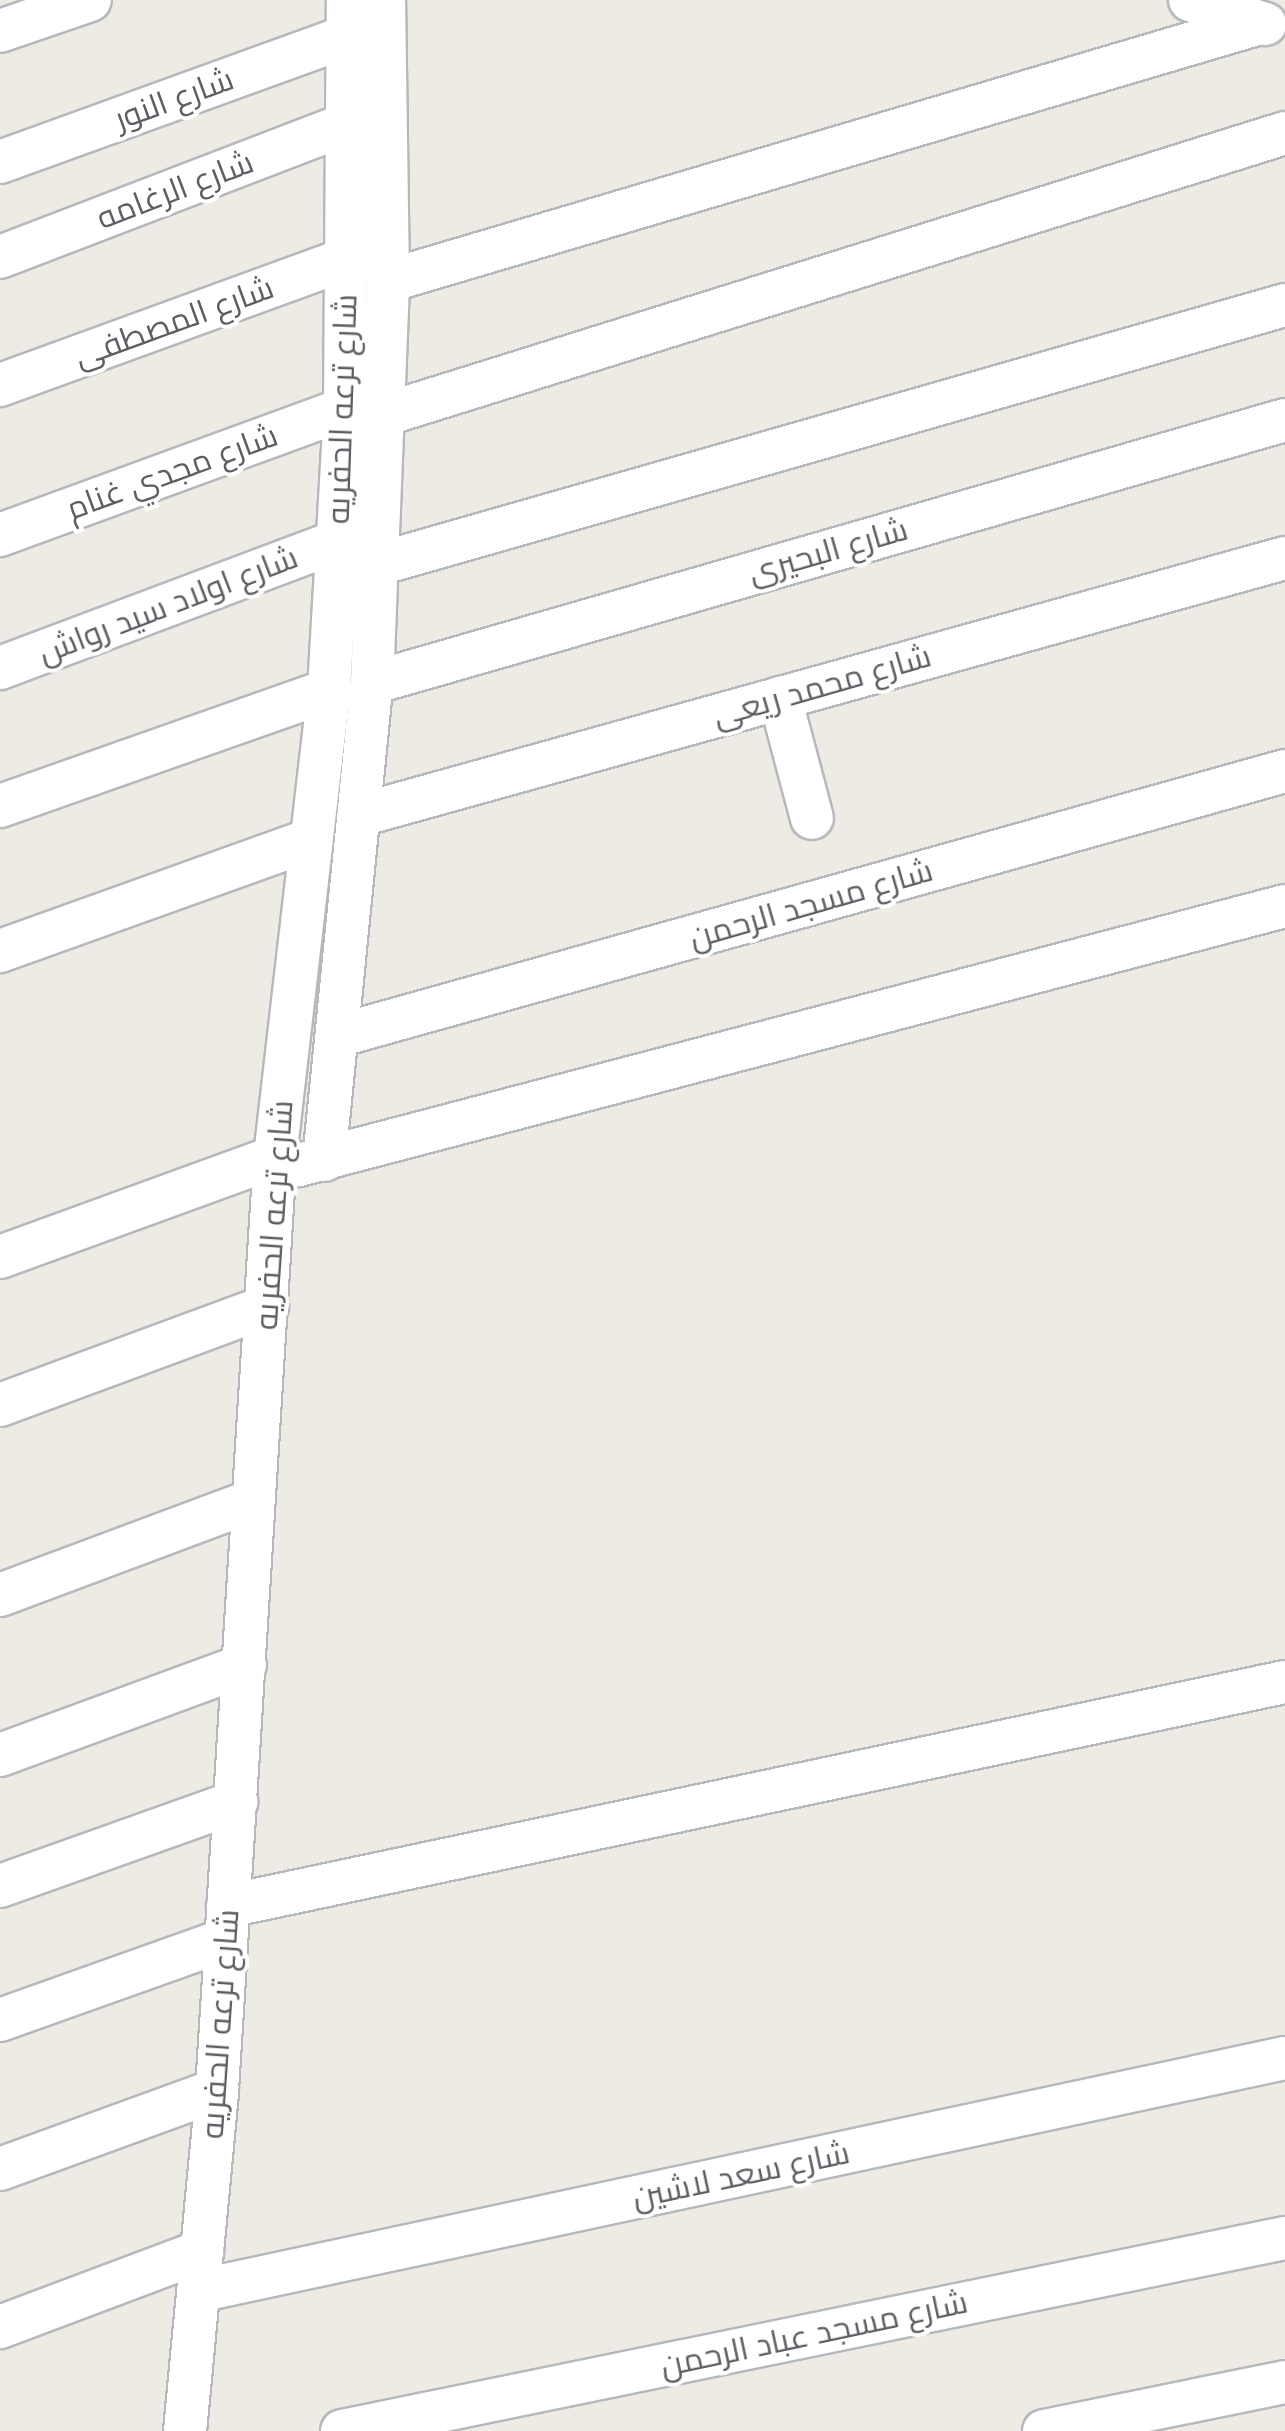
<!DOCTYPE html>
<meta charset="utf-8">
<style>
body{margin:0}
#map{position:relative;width:1285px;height:2431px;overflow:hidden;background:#edebe3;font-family:Raleway,Cairo,sans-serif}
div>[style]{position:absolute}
.roads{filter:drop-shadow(2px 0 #b5b8bc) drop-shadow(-2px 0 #b5b8bc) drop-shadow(0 2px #b5b8bc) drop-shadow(0 -2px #b5b8bc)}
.minor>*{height:42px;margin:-21px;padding:0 21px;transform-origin:21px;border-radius:21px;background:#fff}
span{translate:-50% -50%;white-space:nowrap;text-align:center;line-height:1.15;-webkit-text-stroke:8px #fff;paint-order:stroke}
.street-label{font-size:32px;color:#5b5e62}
</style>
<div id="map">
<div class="roads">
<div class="minor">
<div style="left:1190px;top:0;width:79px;rotate:17.7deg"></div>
<div style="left:0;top:31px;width:95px;rotate:-19deg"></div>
<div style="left:0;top:162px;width:370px;rotate:-19.9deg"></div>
<div style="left:0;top:257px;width:376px;rotate:-21deg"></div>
<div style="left:388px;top:281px;width:909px;rotate:-16.48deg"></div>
<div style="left:0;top:385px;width:370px;rotate:-20deg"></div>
<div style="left:383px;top:415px;width:945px;rotate:-17.36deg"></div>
<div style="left:0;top:535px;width:367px;rotate:-20.1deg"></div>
<div style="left:375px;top:565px;width:946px;rotate:-15.95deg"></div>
<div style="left:0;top:668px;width:359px;rotate:-20.6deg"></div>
<div style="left:372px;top:683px;width:950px;rotate:-16.07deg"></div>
<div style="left:780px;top:698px;width:124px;rotate:75.1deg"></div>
<div style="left:0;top:806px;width:349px;rotate:-19.4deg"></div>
<div style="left:360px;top:815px;width:960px;rotate:-15.53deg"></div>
<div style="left:0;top:951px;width:331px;rotate:-19.7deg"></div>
<div style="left:337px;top:1036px;width:984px;rotate:-15.62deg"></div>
<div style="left:324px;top:1160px;width:479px;rotate:-84.3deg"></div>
<div style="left:372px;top:683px;width:402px;rotate:-87.7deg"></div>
<div style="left:388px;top:281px;width:281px;rotate:-90.8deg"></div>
<div style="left:299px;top:1165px;width:1019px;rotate:-14.72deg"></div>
<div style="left:0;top:1257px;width:293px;rotate:-20deg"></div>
<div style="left:0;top:1405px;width:285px;rotate:-20.3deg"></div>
<div style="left:0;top:1595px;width:271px;rotate:-20.5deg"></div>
<div style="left:0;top:1755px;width:261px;rotate:-20.2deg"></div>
<div style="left:0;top:1886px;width:251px;rotate:-19.6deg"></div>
<div style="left:228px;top:1906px;width:1080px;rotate:-11.97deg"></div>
<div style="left:0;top:2020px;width:239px;rotate:-19.6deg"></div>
<div style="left:0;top:2169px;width:231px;rotate:-20deg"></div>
<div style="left:198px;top:2291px;width:1112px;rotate:-12.1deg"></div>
<div style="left:0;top:2327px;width:216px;rotate:-20.6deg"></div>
<div style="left:185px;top:2431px;width:342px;rotate:-84.6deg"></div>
<div style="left:217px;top:2090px;width:935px;rotate:-86.44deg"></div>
<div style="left:275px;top:1157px;width:470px;rotate:-83.4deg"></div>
<div style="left:329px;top:690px;width:281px;rotate:-86.7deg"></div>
<div style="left:345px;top:409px;width:409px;rotate:-89.6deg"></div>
<div style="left:342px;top:2431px;width:963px;rotate:-11.57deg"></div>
<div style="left:1044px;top:2431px;width:246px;rotate:-11.5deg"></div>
</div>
</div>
<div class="street-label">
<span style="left:174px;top:99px;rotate:-20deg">شارع النور</span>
<span style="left:175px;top:190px;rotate:-21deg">شارع الرغامه</span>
<span style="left:174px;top:322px;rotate:-20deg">شارع المصطفى</span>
<span style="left:342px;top:409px;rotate:-88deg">شارع ترعه الحفريه</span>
<span style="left:172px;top:472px;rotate:-20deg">شارع مجدي غنام</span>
<span style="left:828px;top:551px;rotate:-16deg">شارع البحيرى</span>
<span style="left:168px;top:605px;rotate:-21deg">شارع اولاد سيد رواش</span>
<span style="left:822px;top:686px;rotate:-16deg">شارع محمد ريعى</span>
<span style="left:811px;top:904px;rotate:-16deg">شارع مسجد الرحمن</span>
<span style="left:274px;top:1215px;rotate:-86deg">شارع ترعه الحفريه</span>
<span style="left:220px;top:2024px;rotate:-86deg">شارع ترعه الحفريه</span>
<span style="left:741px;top:2175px;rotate:-12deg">شارع سعد لاشين</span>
<span style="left:814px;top:2334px;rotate:-12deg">شارع مسجد عباد الرحمن</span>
</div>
</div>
